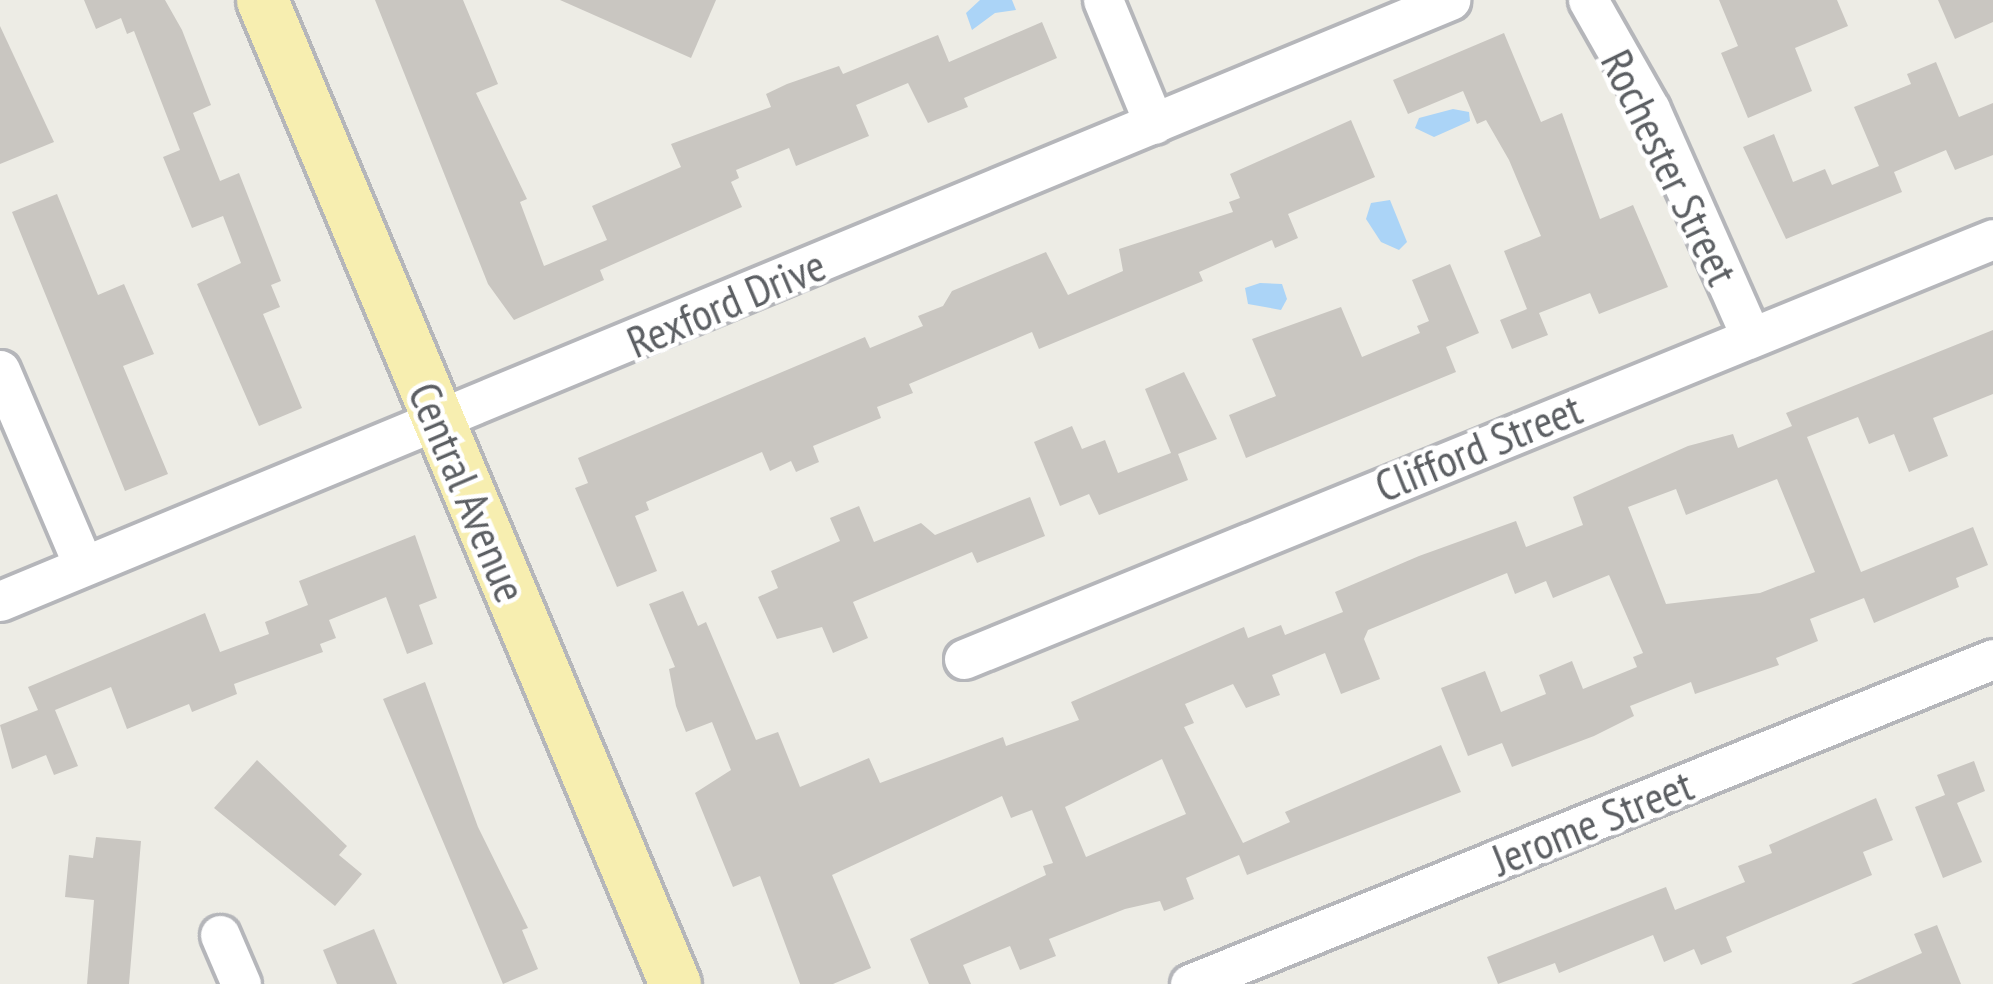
<!DOCTYPE html>
<style>
body{margin:0}
#map{position:relative;width:1993px;height:984px;overflow:hidden;background:#edece5;font-family:"PT Sans Narrow",sans-serif}
div>[style]{position:absolute}
.water>*{inset:0;background:#abd4f7}
.building>*{inset:0;background:#c9c6c1}
.roads{filter:drop-shadow(3px 0 #b5b6ba) drop-shadow(-3px 0 #b5b6ba) drop-shadow(0 3px #b5b6ba) drop-shadow(0 -3px #b5b6ba)}
.minor>*{height:39px;margin:-19.5px;padding:0 19.5px;transform-origin:19.5px;border-radius:19.5px;background:#fff}
.major>*{height:51px;margin:-25.5px;padding:0 25.5px;transform-origin:25.5px;border-radius:25.5px;background:#f7eeb0}
span{translate:-50% -50%;white-space:nowrap;text-align:center;line-height:1.15;-webkit-text-stroke:9px #fff;paint-order:stroke}
.street-label{font-size:45px;color:#5c5f63}
</style>
<div id="map">
<div class="water">
<div style="clip-path:polygon(980px 0,1012px 0,1016px 10px,995px 13px,972px 30px,966px 13px)"></div>
<div style="clip-path:polygon(1453px 109px,1469px 112px,1470px 121px,1434px 137px,1415px 128px,1419px 118px)"></div>
<div style="clip-path:polygon(1390px 200px,1407px 242px,1399px 250px,1381px 242px,1366px 219px,1371px 203px)"></div>
<div style="clip-path:polygon(1260px 283px,1282px 284px,1287px 299px,1281px 310px,1248px 304px,1245px 288px)"></div>
</div>
<div class="building">
<div style="clip-path:polygon(84px 0,165px 0,182px 30px,211px 105px,193px 113px,220px 181px,239px 173px,281px 281px,271px 285px,280px 307px,263px 314px,302px 408px,259px 426px,197px 284px,241px 263px,223px 216px,192px 228px,163px 157px,180px 150px,134px 31px,127px 34px,121px 18px,96px 29px)"></div>
<div style="clip-path:polygon(375px 0,463px 0,498px 84px,476px 93px,527px 199px,520px 202px,544px 266px,607px 240px,592px 206px,681px 167px,671px 144px,771px 107px,766px 94px,787px 84px,839px 66px,843px 74px,938px 35px,949px 62px,1042px 22px,1057px 58px,964px 98px,968px 107px,928px 123px,908px 83px,856px 105px,869px 136px,796px 166px,789px 148px,736px 170px,739px 178px,731px 182px,742px 207px,600px 270px,604px 280px,514px 320px,488px 284px)"></div>
<div style="clip-path:polygon(560px 0,716px 0,691px 58px)"></div>
<div style="clip-path:polygon(1719px 0,1837px 0,1848px 26px,1795px 48px,1812px 91px,1748px 118px,1721px 53px,1738px 46px)"></div>
<div style="clip-path:polygon(1938px 0,1993px 0,1993px 22px,1955px 39px)"></div>
<div style="clip-path:polygon(0 26px,54px 142px,0 164px)"></div>
<div style="clip-path:polygon(1504px 33px,1541px 122px,1562px 113px,1600px 219px,1633px 205px,1668px 287px,1599px 314px,1590px 293px,1539px 313px,1548px 335px,1512px 349px,1500px 320px,1527px 309px,1504px 251px,1541px 236px,1509px 160px,1486px 120px,1477px 124px,1463px 91px,1408px 114px,1393px 80px)"></div>
<div style="clip-path:polygon(1936px 62px,1959px 117px,1993px 103px,1993px 155px,1955px 170px,1946px 150px,1894px 172px,1902px 192px,1786px 239px,1743px 147px,1774px 134px,1793px 182px,1825px 169px,1832px 185px,1879px 166px,1854px 107px,1911px 84px,1907px 74px)"></div>
<div style="clip-path:polygon(1351px 120px,1375px 177px,1288px 214px,1298px 238px,1275px 248px,1272px 240px,1199px 272px,1203px 281px,1039px 349px,1032px 332px,909px 384px,913px 393px,877px 407px,881px 418px,813px 446px,819px 462px,796px 472px,791px 461px,770px 471px,762px 452px,646px 502px,649px 510px,635px 516px,657px 571px,617px 587px,575px 488px,588px 483px,578px 458px,865px 337px,870px 348px,923px 326px,918px 316px,943px 306px,952px 291px,1046px 252px,1068px 295px,1123px 271px,1119px 249px,1233px 212px,1229px 202px,1240px 198px,1230px 174px)"></div>
<div style="clip-path:polygon(57px 194px,98px 295px,124px 284px,154px 354px,123px 366px,168px 474px,125px 491px,12px 212px)"></div>
<div style="clip-path:polygon(1450px 264px,1479px 333px,1446px 347px,1456px 372px,1246px 458px,1229px 415px,1276px 396px,1252px 339px,1341px 307px,1362px 357px,1420px 333px,1417px 326px,1429px 321px,1412px 280px)"></div>
<div style="clip-path:polygon(evenodd,1993px 330px,1993px 394px,1933px 418px,1948px 456px,1909px 472px,1894px 434px,1869px 444px,1858px 417px,1807px 437px,1861px 572px,1973px 527px,1988px 565px,1956px 578px,1959px 587px,1874px 623px,1864px 598px,1810px 619px,1818px 641px,1776px 658px,1779px 665px,1695px 694px,1691px 682px,1630px 706px,1634px 716px,1594px 736px,1512px 767px,1502px 743px,1468px 756px,1441px 688px,1485px 671px,1501px 712px,1546px 694px,1539px 675px,1572px 661px,1583px 689px,1637px 667px,1633px 657px,1643px 653px,1609px 575px,1553px 598px,1546px 581px,1515px 594px,1507px 573px,1368px 630px,1364px 639px,1380px 679px,1341px 694px,1325px 653px,1272px 675px,1280px 695px,1246px 708px,1233px 684px,1185px 704px,1194px 723px,1184px 727px,1243px 843px,1290px 822px,1285px 812px,1441px 745px,1461px 792px,1247px 875px,1239px 855px,1186px 878px,1194px 899px,1164px 911px,1160px 901px,1125px 909px,1049px 939px,1056px 956px,1020px 970px,1010px 946px,963px 965px,971px 984px,929px 984px,910px 939px,1046px 875px,1043px 866px,1053px 863px,1032px 810px,1011px 818px,1002px 796px,832px 875px,871px 968px,833px 984px,800px 984px,760px 876px,733px 887px,695px 793px,731px 770px,712px 722px,686px 732px,676px 706px,669px 669px,675px 667px,649px 604px,683px 591px,698px 626px,706px 622px,756px 740px,778px 732px,800px 787px,869px 758px,880px 783px,1003px 737px,1006px 746px,1079px 720px,1071px 702px,1244px 627px,1248px 638px,1281px 625px,1285px 635px,1343px 612px,1335px 592px,1419px 556px,1516px 521px,1526px 547px,1583px 525px,1573px 497px,1688px 446px,1733px 434px,1738px 448px,1792px 426px,1786px 413px,1993px 330px,1777px 479px,1815px 572px,1760px 593px,1666px 604px,1628px 507px,1676px 489px,1686px 515px,1777px 479px,1993px 330px,1162px 759px,1186px 814px,1086px 857px,1065px 807px,1162px 759px)"></div>
<div style="clip-path:polygon(1184px 372px,1217px 439px,1178px 454px,1188px 480px,1099px 515px,1089px 494px,1060px 506px,1034px 442px,1072px 426px,1082px 449px,1105px 440px,1118px 473px,1171px 453px,1145px 389px)"></div>
<div style="clip-path:polygon(1030px 497px,1045px 536px,977px 563px,972px 552px,853px 602px,868px 638px,833px 653px,822px 627px,777px 639px,758px 597px,778px 588px,771px 571px,840px 541px,830px 518px,859px 506px,874px 542px,921px 523px,935px 535px)"></div>
<div style="clip-path:polygon(415px 535px,437px 598px,419px 605px,433px 644px,407px 654px,386px 597px,329px 620px,336px 638px,320px 644px,323px 652px,234px 684px,237px 694px,192px 712px,189px 704px,127px 729px,111px 687px,55px 710px,78px 766px,54px 775px,46px 755px,12px 769px,0 725px,38px 710px,28px 687px,205px 613px,220px 652px,269px 634px,265px 622px,308px 605px,299px 581px)"></div>
<div style="clip-path:polygon(425px 682px,478px 827px,528px 928px,522px 930px,538px 969px,503px 984px,383px 699px)"></div>
<div style="clip-path:polygon(257px 760px,347px 846px,339px 855px,362px 874px,335px 906px,214px 808px)"></div>
<div style="clip-path:polygon(1974px 761px,1985px 791px,1957px 803px,1982px 862px,1943px 878px,1915px 807px,1945px 795px,1937px 775px)"></div>
<div style="clip-path:polygon(1876px 798px,1893px 840px,1863px 852px,1872px 875px,1726px 937px,1732px 952px,1701px 965px,1694px 949px,1664px 962px,1653px 935px,1559px 973px,1555px 963px,1498px 984px,1487px 957px,1666px 887px,1675px 910px,1745px 882px,1738px 866px,1772px 853px,1769px 845px)"></div>
<div style="clip-path:polygon(96px 837px,141px 841px,129px 984px,87px 984px,94px 900px,65px 897px,69px 855px,93px 858px)"></div>
<div style="clip-path:polygon(1937px 925px,1961px 984px,1851px 984px,1922px 953px,1914px 934px)"></div>
<div style="clip-path:polygon(374px 929px,397px 984px,337px 984px,323px 950px)"></div>
</div>
<div class="roads">
<div class="minor">
<div style="left:1103px;top:0;width:134px;rotate:67.6deg"></div>
<div style="left:1588px;top:0;width:125px;rotate:60.4deg"></div>
<div style="left:1650px;top:109px;width:247px;rotate:66.1deg"></div>
<div style="left:0;top:370px;width:212px;rotate:66.9deg"></div>
<div style="left:0;top:601px;width:1570px;rotate:-22.51deg"></div>
<div style="left:964px;top:659px;width:1111px;rotate:-22.2deg"></div>
<div style="left:220px;top:935px;width:53px;rotate:66.8deg"></div>
<div style="left:1190px;top:984px;width:866px;rotate:-22.03deg"></div>
</div>
<div class="major">
<div style="left:262px;top:0;width:1067px;rotate:67.23deg"></div>
</div>
</div>
<div class="street-label">
<span style="left:1670px;top:167px;rotate:64deg">Rochester Street</span>
<span style="left:726px;top:303px;rotate:-23deg">Rexford Drive</span>
<span style="left:1478px;top:447px;rotate:-22deg">Clifford Street</span>
<span style="left:468px;top:492px;rotate:67deg">Central Avenue</span>
<span style="left:1592px;top:822px;rotate:-22deg">Jerome Street</span>
</div>
</div>
